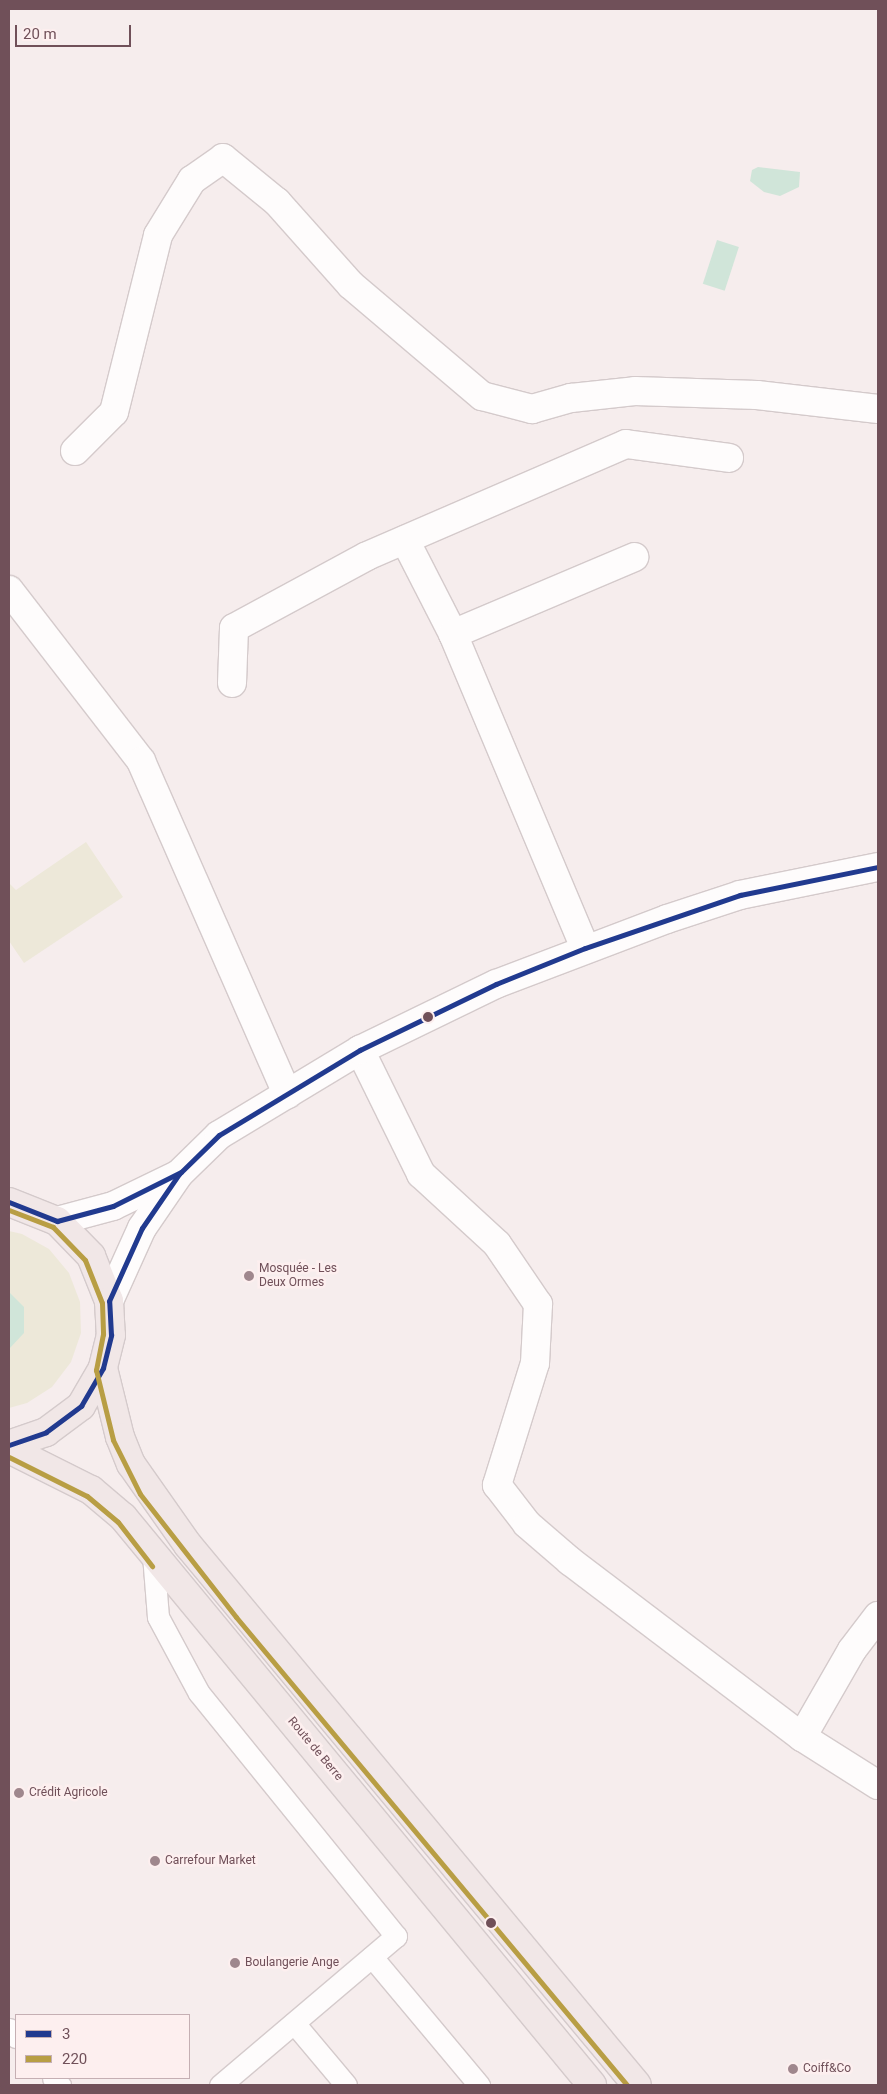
<!DOCTYPE html>
<meta charset="utf-8">
<style>
body{margin:0}
#map{position:relative;width:887px;height:2094px;overflow:hidden;background:#f6eded;font-family:Roboto,sans-serif}
div>[style]{position:absolute}
.green>*{inset:0;background:#ede8d9}
.water>*{inset:0;background:#d0e5d9;transform-origin:0 0}
.roads{filter:drop-shadow(1px 0 #d4cacb) drop-shadow(-1px 0 #d4cacb) drop-shadow(0 1px #d4cacb) drop-shadow(0 -1px #d4cacb)}
.service>*{height:21px;margin:-10.5px;padding:0 10.5px;transform-origin:10.5px;border-radius:10.5px;background:#fefcfc}
.minor>*{height:28px;margin:-14px;padding:0 14px;transform-origin:14px;border-radius:14px;background:#fefcfc}
.tertiary>*{height:28px;margin:-14px;padding:0 14px;transform-origin:14px;border-radius:14px;background:#fefcfc}
.primary>*{height:28px;margin:-14px;padding:0 14px;transform-origin:14px;border-radius:14px;background:#f1e7e7}
.bus-1>*{height:5px;margin:-2.5px;padding:0 2.5px;transform-origin:2.5px;border-radius:2.5px;background:#213a8f}
.bus-2>*{height:5px;margin:-2.5px;padding:0 2.5px;transform-origin:2.5px;border-radius:2.5px;background:#b89e44}
.dots>*{width:14px;height:14px;translate:-50% -50%;box-sizing:border-box;border:2px solid #fdefef;border-radius:50%}
span{translate:-50% -50%;white-space:nowrap;text-align:center;line-height:1.15;-webkit-text-stroke:5px #fdefef;paint-order:stroke}
.poi-label{font-size:12px;color:#705059}
.left{translate:0 -50%;text-align:left}
.street-label{font-size:12px;color:#705059}
.frame{position:absolute;inset:0;border:10px solid #705059;pointer-events:none}
.legend{position:absolute;left:15px;top:2014px;width:175px;height:65px;box-sizing:border-box;background:#fdefef;border:1px solid #c5afb3;margin:0;padding:6px 9px;list-style:none;font-size:15px;color:#705059}
.legend li{display:flex;align-items:center;gap:10px;height:25px}
.legend b{width:25px;border:1px solid #c5afb3}
.scale{position:absolute;left:15px;top:25px;width:116px;height:22px;box-sizing:border-box;border:2px solid #705059;border-top:0;padding-left:6px;font-size:15px;line-height:18px;white-space:nowrap;color:#705059;-webkit-text-stroke:4px #fdefef;paint-order:stroke}
</style>
<div id="map">
<div class="green">
<div style="clip-path:polygon(86px 842px,123px 897px,24px 963px,9px 941px,9px 883px,16px 890px)"></div>
<div style="clip-path:polygon(9px 1231px,22px 1234px,49px 1249px,69px 1273px,80px 1302px,81px 1333px,71px 1362px,52px 1387px,27px 1403px,9px 1408px)"></div>
</div>
<div class="water">
<div style="clip-path:polygon(758px 167px,800px 172px,799px 187px,780px 196px,764px 192px,750px 181px,752px 170px)"></div>
<div style="left:717px;top:240px;width:23px;height:46px;rotate:18deg"></div>
<div style="clip-path:polygon(9px 1292px,24px 1307px,24px 1333px,9px 1349px)"></div>
</div>
<div class="roads">
<div class="service">
<div style="left:153px;top:1555px;width:62px;rotate:85.4deg"></div>
<div style="left:158px;top:1617px;width:86px;rotate:61.7deg"></div>
<div style="left:199px;top:1693px;width:313px;rotate:51deg"></div>
<div style="left:396px;top:1936px;width:231px;rotate:139.7deg"></div>
<div style="left:372px;top:1957px;width:167px;rotate:50.1deg"></div>
<div style="left:294px;top:2023px;width:81px;rotate:50deg"></div>
<div style="left:9px;top:2029px;width:11px;rotate:49deg"></div>
<div style="left:53px;top:2078px;width:10px;rotate:45deg"></div>
</div>
<div class="minor">
<div style="left:75px;top:451px;width:55px;rotate:-45deg"></div>
<div style="left:114px;top:412px;width:182px;rotate:-76deg"></div>
<div style="left:158px;top:235px;width:65px;rotate:-58.3deg"></div>
<div style="left:192px;top:180px;width:38px;rotate:-35deg"></div>
<div style="left:223px;top:158px;width:70px;rotate:39.2deg"></div>
<div style="left:277px;top:202px;width:111px;rotate:48.3deg"></div>
<div style="left:351px;top:285px;width:172px;rotate:40.3deg"></div>
<div style="left:482px;top:396px;width:52px;rotate:14.6deg"></div>
<div style="left:532px;top:409px;width:41px;rotate:-15.8deg"></div>
<div style="left:571px;top:398px;width:64px;rotate:-6.2deg"></div>
<div style="left:635px;top:391px;width:122px;rotate:1.9deg"></div>
<div style="left:757px;top:395px;width:122px;rotate:6.6deg"></div>
<div style="left:405px;top:540px;width:106px;rotate:62.9deg"></div>
<div style="left:9px;top:590px;width:216px;rotate:52.3deg"></div>
<div style="left:141px;top:761px;width:364px;rotate:66.3deg"></div>
<div style="left:232px;top:683px;width:55px;rotate:-87.9deg"></div>
<div style="left:234px;top:628px;width:151px;rotate:-28.4deg"></div>
<div style="left:367px;top:556px;width:282px;rotate:-23.4deg"></div>
<div style="left:626px;top:444px;width:104px;rotate:7.7deg"></div>
<div style="left:585px;top:948px;width:341px;rotate:-112.8deg"></div>
<div style="left:453px;top:634px;width:197px;rotate:-23deg"></div>
<div style="left:360px;top:1050px;width:138px;rotate:63.8deg"></div>
<div style="left:421px;top:1174px;width:103px;rotate:42.6deg"></div>
<div style="left:497px;top:1244px;width:73px;rotate:55.7deg"></div>
<div style="left:538px;top:1304px;width:59px;rotate:92.9deg"></div>
<div style="left:535px;top:1363px;width:128px;rotate:107.3deg"></div>
<div style="left:497px;top:1485px;width:49px;rotate:52.4deg"></div>
<div style="left:527px;top:1524px;width:57px;rotate:40.7deg"></div>
<div style="left:570px;top:1561px;width:291px;rotate:37.2deg"></div>
<div style="left:802px;top:1737px;width:90px;rotate:32.3deg"></div>
<div style="left:802px;top:1737px;width:100px;rotate:-60.1deg"></div>
<div style="left:852px;top:1650px;width:43px;rotate:-52.6deg"></div>
</div>
<div class="tertiary">
<div style="left:57px;top:1221px;width:58px;rotate:-15deg"></div>
<div style="left:113px;top:1206px;width:71px;rotate:-25.8deg"></div>
<div style="left:109px;top:1301px;width:80px;rotate:-65.7deg"></div>
<div style="left:142px;top:1228px;width:65px;rotate:-55.6deg"></div>
<div style="left:179px;top:1174px;width:56px;rotate:-44.3deg"></div>
<div style="left:219px;top:1135px;width:165px;rotate:-31.1deg"></div>
<div style="left:360px;top:1050px;width:151px;rotate:-25.9deg"></div>
<div style="left:496px;top:984px;width:183px;rotate:-20.8deg"></div>
<div style="left:667px;top:919px;width:77px;rotate:-18.2deg"></div>
<div style="left:740px;top:895px;width:141px;rotate:-11.5deg"></div>
</div>
<div class="primary">
<div style="left:9px;top:1202px;width:52px;rotate:21.6deg"></div>
<div style="left:57px;top:1221px;width:49px;rotate:45.8deg"></div>
<div style="left:91px;top:1256px;width:48px;rotate:68.2deg"></div>
<div style="left:109px;top:1301px;width:34px;rotate:87deg"></div>
<div style="left:111px;top:1335px;width:34px;rotate:104deg"></div>
<div style="left:103px;top:1368px;width:44px;rotate:120.1deg"></div>
<div style="left:81px;top:1406px;width:44px;rotate:143.4deg"></div>
<div style="left:46px;top:1432px;width:39px;rotate:161deg"></div>
<div style="left:103px;top:1368px;width:71px;rotate:76.2deg"></div>
<div style="left:120px;top:1437px;width:29px;rotate:68deg"></div>
<div style="left:131px;top:1464px;width:99px;rotate:54.9deg"></div>
<div style="left:188px;top:1545px;width:702px;rotate:50.26deg"></div>
<div style="left:9px;top:1449px;width:92px;rotate:26.6deg"></div>
<div style="left:91px;top:1490px;width:42px;rotate:40.2deg"></div>
<div style="left:123px;top:1517px;width:737px;rotate:50.45deg"></div>
</div>
</div>
<div class="bus-1">
<div style="left:9px;top:1202px;width:52px;rotate:21.6deg"></div>
<div style="left:57px;top:1221px;width:58px;rotate:-15deg"></div>
<div style="left:113px;top:1206px;width:76px;rotate:-26.6deg"></div>
<div style="left:9px;top:1445px;width:39px;rotate:-19deg"></div>
<div style="left:46px;top:1432px;width:44px;rotate:-36.6deg"></div>
<div style="left:81px;top:1406px;width:44px;rotate:-59.9deg"></div>
<div style="left:103px;top:1368px;width:34px;rotate:-76deg"></div>
<div style="left:111px;top:1335px;width:34px;rotate:-93deg"></div>
<div style="left:109px;top:1301px;width:80px;rotate:-65.7deg"></div>
<div style="left:142px;top:1228px;width:65px;rotate:-55.6deg"></div>
<div style="left:179px;top:1174px;width:56px;rotate:-44.3deg"></div>
<div style="left:219px;top:1135px;width:165px;rotate:-31.1deg"></div>
<div style="left:360px;top:1050px;width:151px;rotate:-25.9deg"></div>
<div style="left:496px;top:984px;width:96px;rotate:-22deg"></div>
<div style="left:585px;top:948px;width:164px;rotate:-18.9deg"></div>
<div style="left:740px;top:895px;width:141px;rotate:-11.5deg"></div>
</div>
<div class="bus-2">
<div style="left:9px;top:1210px;width:47px;rotate:21.1deg"></div>
<div style="left:53px;top:1227px;width:46px;rotate:45.9deg"></div>
<div style="left:85px;top:1260px;width:46px;rotate:68.4deg"></div>
<div style="left:102px;top:1303px;width:31px;rotate:88deg"></div>
<div style="left:103px;top:1334px;width:37px;rotate:101deg"></div>
<div style="left:96px;top:1370px;width:72px;rotate:76.3deg"></div>
<div style="left:113px;top:1440px;width:60px;rotate:63.4deg"></div>
<div style="left:140px;top:1494px;width:156px;rotate:52deg"></div>
<div style="left:236px;top:1617px;width:610px;rotate:50.12deg"></div>
<div style="left:9px;top:1457px;width:87px;rotate:26.6deg"></div>
<div style="left:87px;top:1496px;width:40px;rotate:40deg"></div>
<div style="left:118px;top:1522px;width:56px;rotate:52.3deg"></div>
</div>
<div class="dots">
<div style="left:428px;top:1017px;background:#705059"></div>
<div style="left:249px;top:1276px;background:#9f878d"></div>
<div style="left:19px;top:1793px;background:#9f878d"></div>
<div style="left:155px;top:1861px;background:#9f878d"></div>
<div style="left:491px;top:1923px;background:#705059"></div>
<div style="left:235px;top:1963px;background:#9f878d"></div>
<div style="left:793px;top:2069px;background:#9f878d"></div>
</div>
<div class="poi-label">
<span class="left" style="left:259px;top:1276px">Mosquée - Les<br>Deux Ormes</span>
<span class="left" style="left:29px;top:1793px">Crédit Agricole</span>
<span class="left" style="left:165px;top:1861px">Carrefour Market</span>
<span class="left" style="left:245px;top:1963px">Boulangerie Ange</span>
<span class="left" style="left:803px;top:2069px">Coiff&amp;Co</span>
</div>
<div class="street-label">
<span style="left:315px;top:1749px;rotate:50deg">Route de Berre</span>
</div>
<div class="frame"></div>
<ul class="legend">
<li><b style="height:6px;background:#213a8f"></b>3</li>
<li><b style="height:6px;background:#b89e44"></b>220</li>
</ul>
<div class="scale">20 m</div>
</div>
